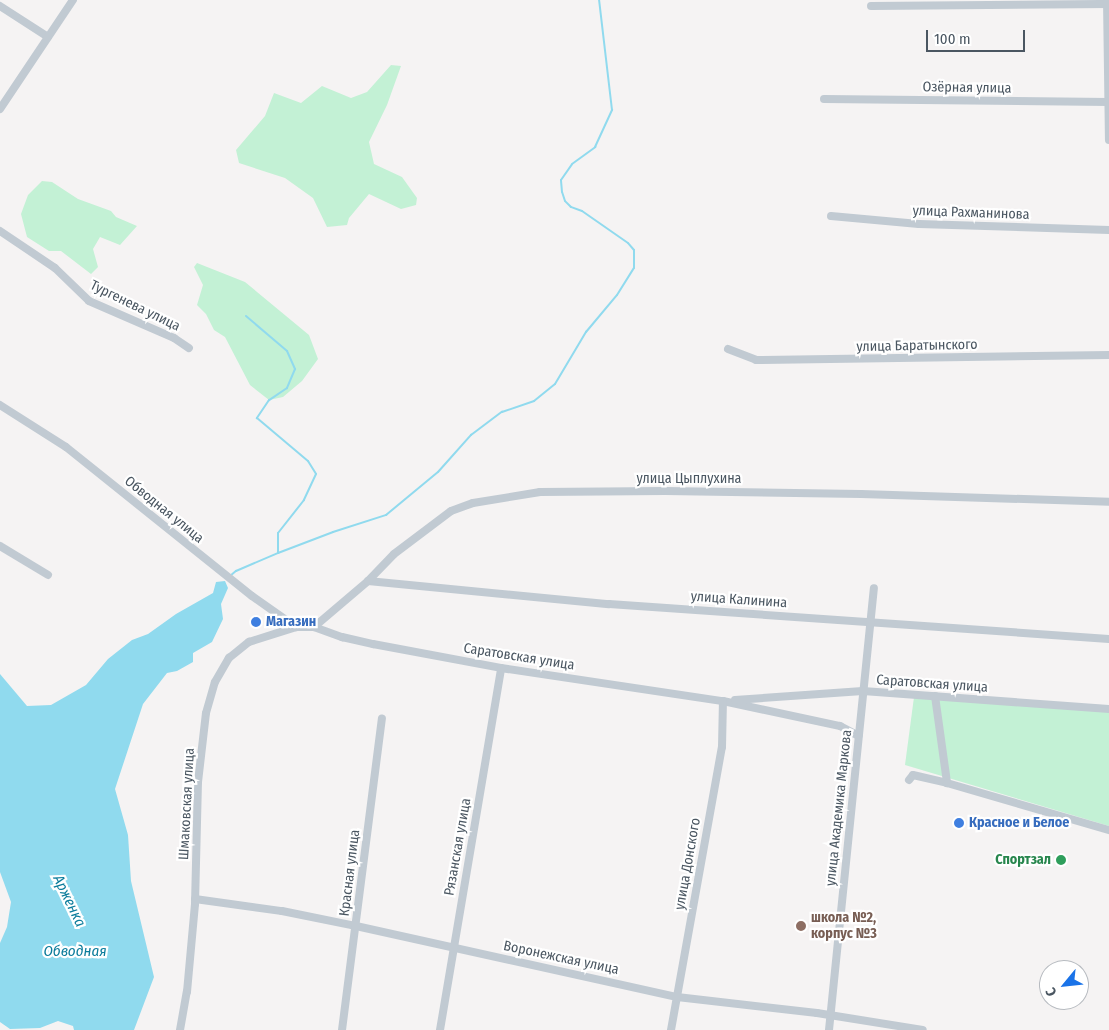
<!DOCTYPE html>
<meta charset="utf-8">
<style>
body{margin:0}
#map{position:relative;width:1109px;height:1030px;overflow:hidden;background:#f5f3f3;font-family:"Fira Sans Condensed",sans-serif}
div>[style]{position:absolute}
.green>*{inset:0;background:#c3f1d5}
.water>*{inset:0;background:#90daee}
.stream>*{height:2px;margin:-1px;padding:0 1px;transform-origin:1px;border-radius:1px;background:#90daee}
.minor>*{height:8px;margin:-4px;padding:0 4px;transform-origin:4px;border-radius:4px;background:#c1cad2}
.dots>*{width:14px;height:14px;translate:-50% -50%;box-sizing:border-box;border:2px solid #fff;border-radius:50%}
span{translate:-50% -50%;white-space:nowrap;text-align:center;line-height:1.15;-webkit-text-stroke:4.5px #fff;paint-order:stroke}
.street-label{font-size:14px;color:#4a5661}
.shop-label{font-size:14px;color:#366cbe;font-weight:700}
.left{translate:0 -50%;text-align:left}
.leisure-label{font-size:14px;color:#27864d;font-weight:700}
.right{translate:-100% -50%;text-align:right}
.education-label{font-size:14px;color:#785e54;font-weight:700}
.water-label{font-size:15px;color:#0c7c9b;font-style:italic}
.north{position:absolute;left:1039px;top:960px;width:50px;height:50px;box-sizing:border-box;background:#fff;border:1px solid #b7bbc0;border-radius:50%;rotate:242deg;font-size:14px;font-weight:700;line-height:20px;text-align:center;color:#4a5661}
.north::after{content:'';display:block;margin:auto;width:18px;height:22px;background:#1a73e8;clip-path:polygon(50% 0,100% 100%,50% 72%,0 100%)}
.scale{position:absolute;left:926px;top:30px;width:99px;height:22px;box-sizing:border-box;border:2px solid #4a5661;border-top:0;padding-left:6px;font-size:15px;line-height:18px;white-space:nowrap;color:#4a5661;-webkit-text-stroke:4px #fff;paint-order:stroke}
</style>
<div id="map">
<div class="green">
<div style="clip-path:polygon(391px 65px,401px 66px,387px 105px,369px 142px,374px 164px,402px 177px,417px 198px,416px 205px,401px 209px,369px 194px,349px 218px,347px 225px,327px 227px,313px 198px,285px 178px,239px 163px,236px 150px,265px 116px,274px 93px,301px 103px,322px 86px,351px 98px,367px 92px)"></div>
<div style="clip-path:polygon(42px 181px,52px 182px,78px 199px,111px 211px,116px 217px,137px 226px,120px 245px,100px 237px,93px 249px,98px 267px,91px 274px,61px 251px,49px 251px,27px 237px,21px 214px,28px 195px)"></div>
<div style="clip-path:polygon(197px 263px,245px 282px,309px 335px,318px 359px,302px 381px,283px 397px,269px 400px,250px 385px,225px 337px,214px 330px,206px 314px,197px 305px,203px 285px,194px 267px)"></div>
<div style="clip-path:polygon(914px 697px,1109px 710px,1109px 826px,905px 765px)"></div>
</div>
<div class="water">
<div style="clip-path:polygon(225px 581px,228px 588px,221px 604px,223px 619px,212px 642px,193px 653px,193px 662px,177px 671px,167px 673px,143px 704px,115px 789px,128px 835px,131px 881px,154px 977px,134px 1030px,74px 1030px,73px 1026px,58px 1021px,40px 1028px,10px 1029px,0 1022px,0 943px,7px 927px,11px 902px,0 872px,0 674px,27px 706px,51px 705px,86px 685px,108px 659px,132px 640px,148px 634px,176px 614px,213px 593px,216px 582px)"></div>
</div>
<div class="stream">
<div style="left:246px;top:316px;width:54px;rotate:40.5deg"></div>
<div style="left:287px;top:351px;width:20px;rotate:66deg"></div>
<div style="left:295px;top:369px;width:21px;rotate:113deg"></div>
<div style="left:287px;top:388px;width:22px;rotate:146deg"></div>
<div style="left:269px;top:400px;width:22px;rotate:124deg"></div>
<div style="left:257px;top:418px;width:67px;rotate:40.1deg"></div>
<div style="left:308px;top:461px;width:15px;rotate:58deg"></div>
<div style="left:316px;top:474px;width:29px;rotate:115deg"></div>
<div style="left:304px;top:500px;width:42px;rotate:128.2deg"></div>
<div style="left:278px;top:533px;width:20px;rotate:90deg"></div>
<div style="left:230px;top:576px;width:8px;rotate:-40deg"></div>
<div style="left:236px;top:571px;width:46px;rotate:-23.2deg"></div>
<div style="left:278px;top:553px;width:59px;rotate:-20.9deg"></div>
<div style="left:333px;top:532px;width:56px;rotate:-17.8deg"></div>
<div style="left:386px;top:515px;width:67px;rotate:-39.6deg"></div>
<div style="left:438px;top:472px;width:50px;rotate:-48.3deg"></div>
<div style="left:471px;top:435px;width:39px;rotate:-37deg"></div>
<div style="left:502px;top:412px;width:34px;rotate:-19deg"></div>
<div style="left:534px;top:401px;width:27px;rotate:-39deg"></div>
<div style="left:555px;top:384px;width:61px;rotate:-59.2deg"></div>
<div style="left:586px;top:332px;width:48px;rotate:-50deg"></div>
<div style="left:617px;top:295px;width:32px;rotate:-58deg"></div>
<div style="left:634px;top:268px;width:18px;rotate:-90deg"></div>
<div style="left:634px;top:250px;width:9px;rotate:-131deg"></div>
<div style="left:628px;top:243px;width:56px;rotate:-145.2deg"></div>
<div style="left:582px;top:211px;width:12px;rotate:-160deg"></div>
<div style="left:571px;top:207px;width:8px;rotate:-135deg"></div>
<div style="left:565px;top:201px;width:9px;rotate:-108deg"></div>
<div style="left:562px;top:192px;width:12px;rotate:-95deg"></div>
<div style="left:561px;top:180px;width:19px;rotate:-55deg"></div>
<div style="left:572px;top:164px;width:29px;rotate:-36deg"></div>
<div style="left:595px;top:147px;width:41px;rotate:-65.3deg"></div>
<div style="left:612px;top:110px;width:111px;rotate:-96.7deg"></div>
</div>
<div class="minor">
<div style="left:1107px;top:0;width:140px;rotate:89.2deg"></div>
<div style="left:0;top:6px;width:57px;rotate:32.9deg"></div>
<div style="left:871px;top:6px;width:238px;rotate:-0.5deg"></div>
<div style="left:824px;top:99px;width:285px;rotate:0.6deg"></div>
<div style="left:0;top:109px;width:131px;rotate:-56.2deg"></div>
<div style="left:831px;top:216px;width:88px;rotate:5.2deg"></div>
<div style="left:919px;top:224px;width:190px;rotate:1.8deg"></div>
<div style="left:0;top:231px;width:66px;rotate:33.9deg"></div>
<div style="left:55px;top:268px;width:47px;rotate:44.1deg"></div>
<div style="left:89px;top:301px;width:93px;rotate:23.5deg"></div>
<div style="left:174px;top:338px;width:18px;rotate:34deg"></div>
<div style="left:728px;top:349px;width:30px;rotate:21deg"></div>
<div style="left:756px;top:360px;width:353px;rotate:-0.8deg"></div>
<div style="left:0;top:405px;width:78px;rotate:32.5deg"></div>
<div style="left:66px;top:447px;width:238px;rotate:38.7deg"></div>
<div style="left:252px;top:596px;width:54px;rotate:35.2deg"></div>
<div style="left:296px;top:627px;width:18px"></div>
<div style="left:314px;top:627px;width:30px;rotate:20deg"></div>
<div style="left:342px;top:637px;width:32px;rotate:13deg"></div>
<div style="left:373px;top:644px;width:130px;rotate:10.6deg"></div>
<div style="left:501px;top:668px;width:224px;rotate:8.5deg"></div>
<div style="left:723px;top:701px;width:120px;rotate:12.1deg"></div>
<div style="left:840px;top:726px;width:21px;rotate:28deg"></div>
<div style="left:0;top:546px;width:56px;rotate:31.1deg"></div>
<div style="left:368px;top:581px;width:242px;rotate:5.5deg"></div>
<div style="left:609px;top:604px;width:501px;rotate:4deg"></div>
<div style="left:314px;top:627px;width:71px;rotate:-40.4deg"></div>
<div style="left:368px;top:581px;width:37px;rotate:-46deg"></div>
<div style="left:394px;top:554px;width:71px;rotate:-37deg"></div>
<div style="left:451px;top:511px;width:23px;rotate:-20deg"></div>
<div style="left:473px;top:503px;width:68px;rotate:-9.3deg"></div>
<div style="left:540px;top:492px;width:125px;rotate:-0.5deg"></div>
<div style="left:665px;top:491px;width:196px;rotate:0.9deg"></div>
<div style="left:861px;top:494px;width:248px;rotate:1.8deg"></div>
<div style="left:935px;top:696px;width:88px;rotate:82.1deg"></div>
<div style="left:735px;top:700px;width:128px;rotate:-4deg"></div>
<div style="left:863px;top:691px;width:247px;rotate:4.2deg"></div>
<div style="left:909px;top:780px;width:6px;rotate:-51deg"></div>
<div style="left:913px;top:775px;width:35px;rotate:13deg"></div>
<div style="left:947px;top:783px;width:169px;rotate:16.2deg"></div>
<div style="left:195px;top:899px;width:88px;rotate:7.9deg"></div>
<div style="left:282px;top:911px;width:76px;rotate:11.5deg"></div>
<div style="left:356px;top:926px;width:329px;rotate:12.5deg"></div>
<div style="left:677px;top:997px;width:141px;rotate:6.5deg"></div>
<div style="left:817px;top:1013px;width:107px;rotate:9.1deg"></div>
<div style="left:180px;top:1030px;width:39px;rotate:-80deg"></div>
<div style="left:187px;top:992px;width:88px;rotate:-84.8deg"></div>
<div style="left:195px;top:904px;width:122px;rotate:-88.6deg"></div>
<div style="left:198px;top:782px;width:69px;rotate:-83.4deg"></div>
<div style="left:206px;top:713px;width:32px;rotate:-74deg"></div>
<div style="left:215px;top:682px;width:28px;rotate:-60deg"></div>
<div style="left:229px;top:658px;width:26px;rotate:-39deg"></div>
<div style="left:249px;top:642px;width:49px;rotate:-17.7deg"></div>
<div style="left:342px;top:1030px;width:314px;rotate:-82.7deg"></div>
<div style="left:440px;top:1030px;width:367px;rotate:-80.4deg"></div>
<div style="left:671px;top:1030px;width:288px;rotate:-79.8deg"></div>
<div style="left:722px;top:747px;width:46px;rotate:-88.8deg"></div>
<div style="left:829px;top:1030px;width:444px;rotate:-84.2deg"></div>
</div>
<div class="dots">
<div style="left:256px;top:622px;background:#3f7fe0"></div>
<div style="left:959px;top:823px;background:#3f7fe0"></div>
<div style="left:1061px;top:860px;background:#2e9e5b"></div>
<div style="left:801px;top:926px;background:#8d6e63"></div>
</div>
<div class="street-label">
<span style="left:967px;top:88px;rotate:1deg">Озёрная улица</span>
<span style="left:971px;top:213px;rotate:2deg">улица Рахманинова</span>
<span style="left:135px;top:306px;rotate:26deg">Тургенева улица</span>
<span style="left:917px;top:346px;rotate:-1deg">улица Баратынского</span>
<span style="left:689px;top:479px">улица Цыплухина</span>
<span style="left:164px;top:510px;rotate:39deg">Обводная улица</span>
<span style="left:739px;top:600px;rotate:4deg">улица Калинина</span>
<span style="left:519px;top:657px;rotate:9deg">Саратовская улица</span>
<span style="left:932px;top:684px;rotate:4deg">Саратовская улица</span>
<span style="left:187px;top:804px;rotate:-87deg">Шмаковская улица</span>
<span style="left:839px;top:808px;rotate:-84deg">улица Академика Маркова</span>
<span style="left:458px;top:847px;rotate:-80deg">Рязанская улица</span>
<span style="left:688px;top:864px;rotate:-80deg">улица Донского</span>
<span style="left:350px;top:873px;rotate:-83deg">Красная улица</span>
<span style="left:561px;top:958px;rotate:12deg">Воронежская улица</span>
</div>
<div class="shop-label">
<span class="left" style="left:266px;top:622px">Магазин</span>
<span class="left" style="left:969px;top:823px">Красное и Белое</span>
</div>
<div class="leisure-label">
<span class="right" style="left:1051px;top:860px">Спортзал</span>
</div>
<div class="education-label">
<span class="left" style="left:811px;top:926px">школа №2,<br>корпус №3</span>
</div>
<div class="water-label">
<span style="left:69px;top:901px;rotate:64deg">Арженка</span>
<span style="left:75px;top:952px">Обводная</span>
</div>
<div class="north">С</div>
<div class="scale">100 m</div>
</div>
